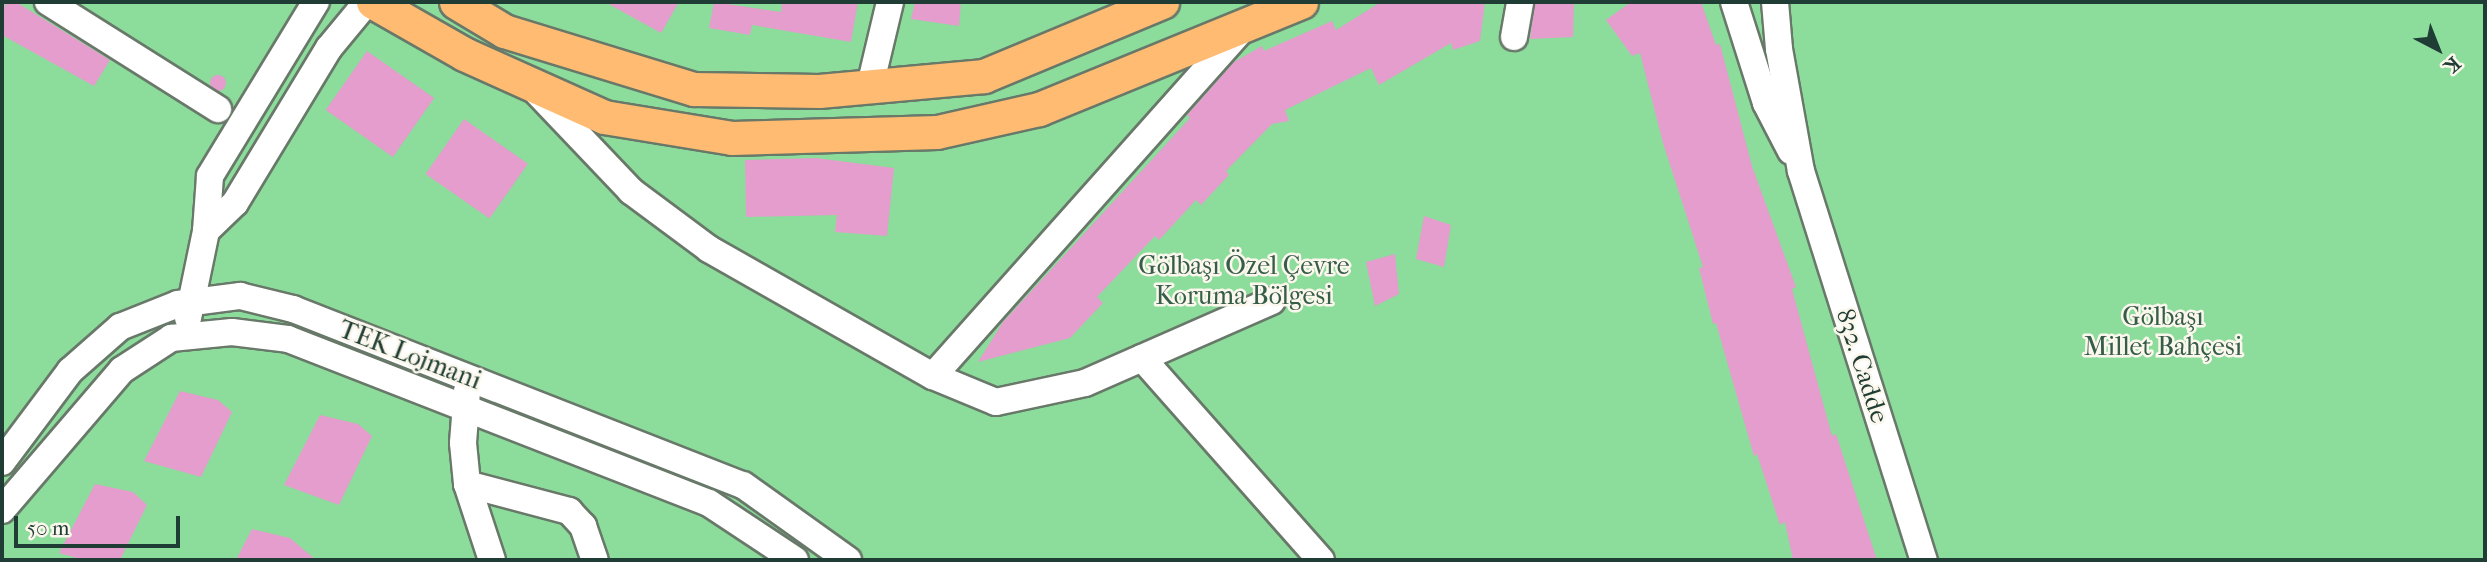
<!DOCTYPE html>
<meta charset="utf-8">
<style>
body{margin:0}
#map{position:relative;width:2487px;height:562px;overflow:hidden;background:#f1e6cb;font-family:"IM FELL French Canon",serif}
div>[style]{position:absolute}
.green>*{inset:0;background:#8cdc9b;transform-origin:0 0}
.building>*{inset:0;background:#e49dcc;transform-origin:0 0}
.round{border-radius:50%}
.roads{filter:drop-shadow(2px 0 #687869) drop-shadow(-2px 0 #687869) drop-shadow(0 2px #687869) drop-shadow(0 -2px #687869)}
.minor>*{height:26px;margin:-13px;padding:0 13px;transform-origin:13px;border-radius:13px;background:#fff}
.major>*{height:33px;margin:-16.5px;padding:0 16.5px;transform-origin:16.5px;border-radius:16.5px;background:#ffbb71}
span{translate:-50% -50%;white-space:nowrap;text-align:center;line-height:1.15;-webkit-text-stroke:5px #fbf7ec;paint-order:stroke}
.park-label{font-size:26px;color:#355d49}
.street-label{font-size:26px;color:#1f3d34}
.frame{position:absolute;inset:0;border:4px solid #1f3d34;pointer-events:none}
.north{position:absolute;left:2403px;top:14px;width:70px;height:70px;-webkit-text-stroke:5px #fbf7ec;paint-order:stroke;rotate:138deg;font-size:19px;font-weight:700;line-height:28px;text-align:center;color:#1f3d34}
.north::after{content:'';display:block;margin:auto;width:24px;height:32px;background:#1f3d34;clip-path:polygon(50% 0,100% 100%,50% 72%,0 100%)}
.scale{position:absolute;left:14px;top:516px;width:166px;height:32px;box-sizing:border-box;border:4px solid #1f3d34;border-top:0;padding-left:9px;font-size:21px;line-height:24px;white-space:nowrap;color:#1f3d34;-webkit-text-stroke:5px #fbf7ec;paint-order:stroke}
</style>
<div id="map">
<div class="green">
<div style="left:2px;top:2px;width:2483px;height:558px"></div>
</div>
<div class="building">
<div style="clip-path:polygon(7px 2px,16px 2px,110px 60px,94px 86px,2px 35px,2px 11px)"></div>
<div style="clip-path:polygon(605px 2px,679px 2px,661px 33px)"></div>
<div style="clip-path:polygon(714px 2px,781px 12px,782px 2px,858px 2px,851px 42px,752px 25px,750px 35px,709px 28px)"></div>
<div style="clip-path:polygon(915px 2px,961px 2px,959px 26px,911px 19px)"></div>
<div style="clip-path:polygon(1381px 2px,1485px 2px,1480px 41px,1453px 50px,1451px 43px,1379px 85px,1371px 68px,1285px 110px,1289px 121px,1272px 124px,1226px 171px,1229px 175px,1201px 205px,1196px 200px,1159px 240px,1155px 236px,1097px 297px,1103px 303px,1070px 338px,978px 362px,1003px 322px,1190px 118px,1187px 115px,1234px 62px,1262px 46px,1264px 51px,1332px 21px,1336px 30px)"></div>
<div style="clip-path:polygon(1535px 2px,1574px 2px,1573px 37px,1530px 39px)"></div>
<div style="clip-path:polygon(1631px 2px,1701px 2px,1716px 45px,1720px 44px,1752px 166px,1796px 287px,1792px 289px,1832px 436px,1836px 434px,1877px 560px,1793px 560px,1785px 522px,1780px 525px,1757px 454px,1754px 456px,1716px 323px,1713px 324px,1699px 268px,1703px 267px,1663px 143px,1640px 53px,1632px 56px,1606px 20px)"></div>
<div style="left:367px;top:51px;width:82px;height:72px;rotate:35deg"></div>
<div class="round" style="left:210px;top:75px;width:16px;height:16px"></div>
<div style="left:464px;top:119px;width:78px;height:67px;rotate:35deg"></div>
<div style="clip-path:polygon(816px 158px,894px 168px,887px 236px,835px 232px,837px 215px,746px 217px,745px 160px)"></div>
<div style="clip-path:polygon(1424px 216px,1451px 225px,1444px 267px,1416px 259px)"></div>
<div style="clip-path:polygon(1395px 254px,1399px 294px,1375px 306px,1366px 262px)"></div>
<div style="clip-path:polygon(180px 391px,218px 400px,232px 412px,201px 477px,144px 461px)"></div>
<div style="clip-path:polygon(320px 415px,358px 424px,372px 436px,339px 505px,284px 485px)"></div>
<div style="clip-path:polygon(95px 484px,133px 492px,147px 505px,120px 560px,84px 560px,59px 553px)"></div>
<div style="clip-path:polygon(252px 529px,290px 538px,316px 560px,236px 560px)"></div>
</div>
<div class="roads">
<div class="minor">
<div style="left:48px;top:2px;width:201px;rotate:32.2deg"></div>
<div style="left:1734px;top:2px;width:106px;rotate:72.4deg"></div>
<div style="left:1766px;top:103px;width:54px;rotate:62.5deg"></div>
<div style="left:1775px;top:2px;width:47px;rotate:85.1deg"></div>
<div style="left:1779px;top:49px;width:124px;rotate:79.8deg"></div>
<div style="left:1801px;top:171px;width:408px;rotate:72.5deg"></div>
<div style="left:1514px;top:37px;width:36px;rotate:-80deg"></div>
<div style="left:870px;top:86px;width:86px;rotate:-76.6deg"></div>
<div style="left:534px;top:89px;width:141px;rotate:46.4deg"></div>
<div style="left:631px;top:191px;width:97px;rotate:36.6deg"></div>
<div style="left:709px;top:249px;width:257px;rotate:29.6deg"></div>
<div style="left:933px;top:376px;width:467px;rotate:-48.3deg"></div>
<div style="left:206px;top:231px;width:40px;rotate:-44deg"></div>
<div style="left:235px;top:203px;width:181px;rotate:-58.8deg"></div>
<div style="left:329px;top:48px;width:60px;rotate:-50.4deg"></div>
<div style="left:188px;top:318px;width:89px;rotate:-78.3deg"></div>
<div style="left:206px;top:231px;width:55px;rotate:-85.8deg"></div>
<div style="left:210px;top:176px;width:204px;rotate:-58.7deg"></div>
<div style="left:1142px;top:358px;width:270px;rotate:48.5deg"></div>
<div style="left:933px;top:376px;width:68px;rotate:22.4deg"></div>
<div style="left:996px;top:402px;width:91px;rotate:-12.1deg"></div>
<div style="left:1085px;top:383px;width:204px;rotate:-23.7deg"></div>
<div style="left:467px;top:391px;width:52px;rotate:94.4deg"></div>
<div style="left:463px;top:443px;width:41px;rotate:84.4deg"></div>
<div style="left:467px;top:484px;width:80px;rotate:71.8deg"></div>
<div style="left:2px;top:462px;width:114px;rotate:-53.2deg"></div>
<div style="left:70px;top:371px;width:67px;rotate:-41.3deg"></div>
<div style="left:120px;top:327px;width:62px;rotate:-21.6deg"></div>
<div style="left:178px;top:304px;width:63px;rotate:-7.4deg"></div>
<div style="left:240px;top:296px;width:55px;rotate:13.8deg"></div>
<div style="left:293px;top:309px;width:483px;rotate:21.4deg"></div>
<div style="left:743px;top:485px;width:129px;rotate:35.5deg"></div>
<div style="left:467px;top:484px;width:106px;rotate:14.8deg"></div>
<div style="left:569px;top:511px;width:21px;rotate:47deg"></div>
<div style="left:583px;top:526px;width:36px;rotate:71deg"></div>
<div style="left:2px;top:510px;width:184px;rotate:-49.4deg"></div>
<div style="left:122px;top:370px;width:59px;rotate:-33.1deg"></div>
<div style="left:171px;top:338px;width:61px;rotate:-5.6deg"></div>
<div style="left:232px;top:332px;width:56px;rotate:7.1deg"></div>
<div style="left:288px;top:339px;width:452px;rotate:21.3deg"></div>
<div style="left:709px;top:503px;width:103px;rotate:33.5deg"></div>
</div>
<div class="major">
<div style="left:373px;top:2px;width:105px;rotate:29.7deg"></div>
<div style="left:464px;top:54px;width:154px;rotate:24.2deg"></div>
<div style="left:604px;top:117px;width:130px;rotate:9.3deg"></div>
<div style="left:732px;top:138px;width:205px;rotate:-1.7deg"></div>
<div style="left:937px;top:132px;width:105px;rotate:-12.7deg"></div>
<div style="left:1039px;top:109px;width:283px;rotate:-22.2deg"></div>
<div style="left:456px;top:2px;width:56px;rotate:31.1deg"></div>
<div style="left:504px;top:31px;width:199px;rotate:17deg"></div>
<div style="left:694px;top:89px;width:125px;rotate:0.9deg"></div>
<div style="left:819px;top:91px;width:166px;rotate:-5.2deg"></div>
<div style="left:984px;top:76px;width:193px;rotate:-22.6deg"></div>
</div>
</div>
<div class="park-label">
<span style="left:1244px;top:281px">Gölbaşı Özel Çevre<br>Koruma Bölgesi</span>
<span style="left:2163px;top:332px">Gölbaşı<br>Millet Bahçesi</span>
</div>
<div class="street-label">
<span style="left:410px;top:355px;rotate:21deg">TEK Lojmani</span>
<span style="left:1862px;top:366px;rotate:72deg">832. Cadde</span>
</div>
<div class="frame"></div>
<div class="north">K</div>
<div class="scale">50 m</div>
</div>
